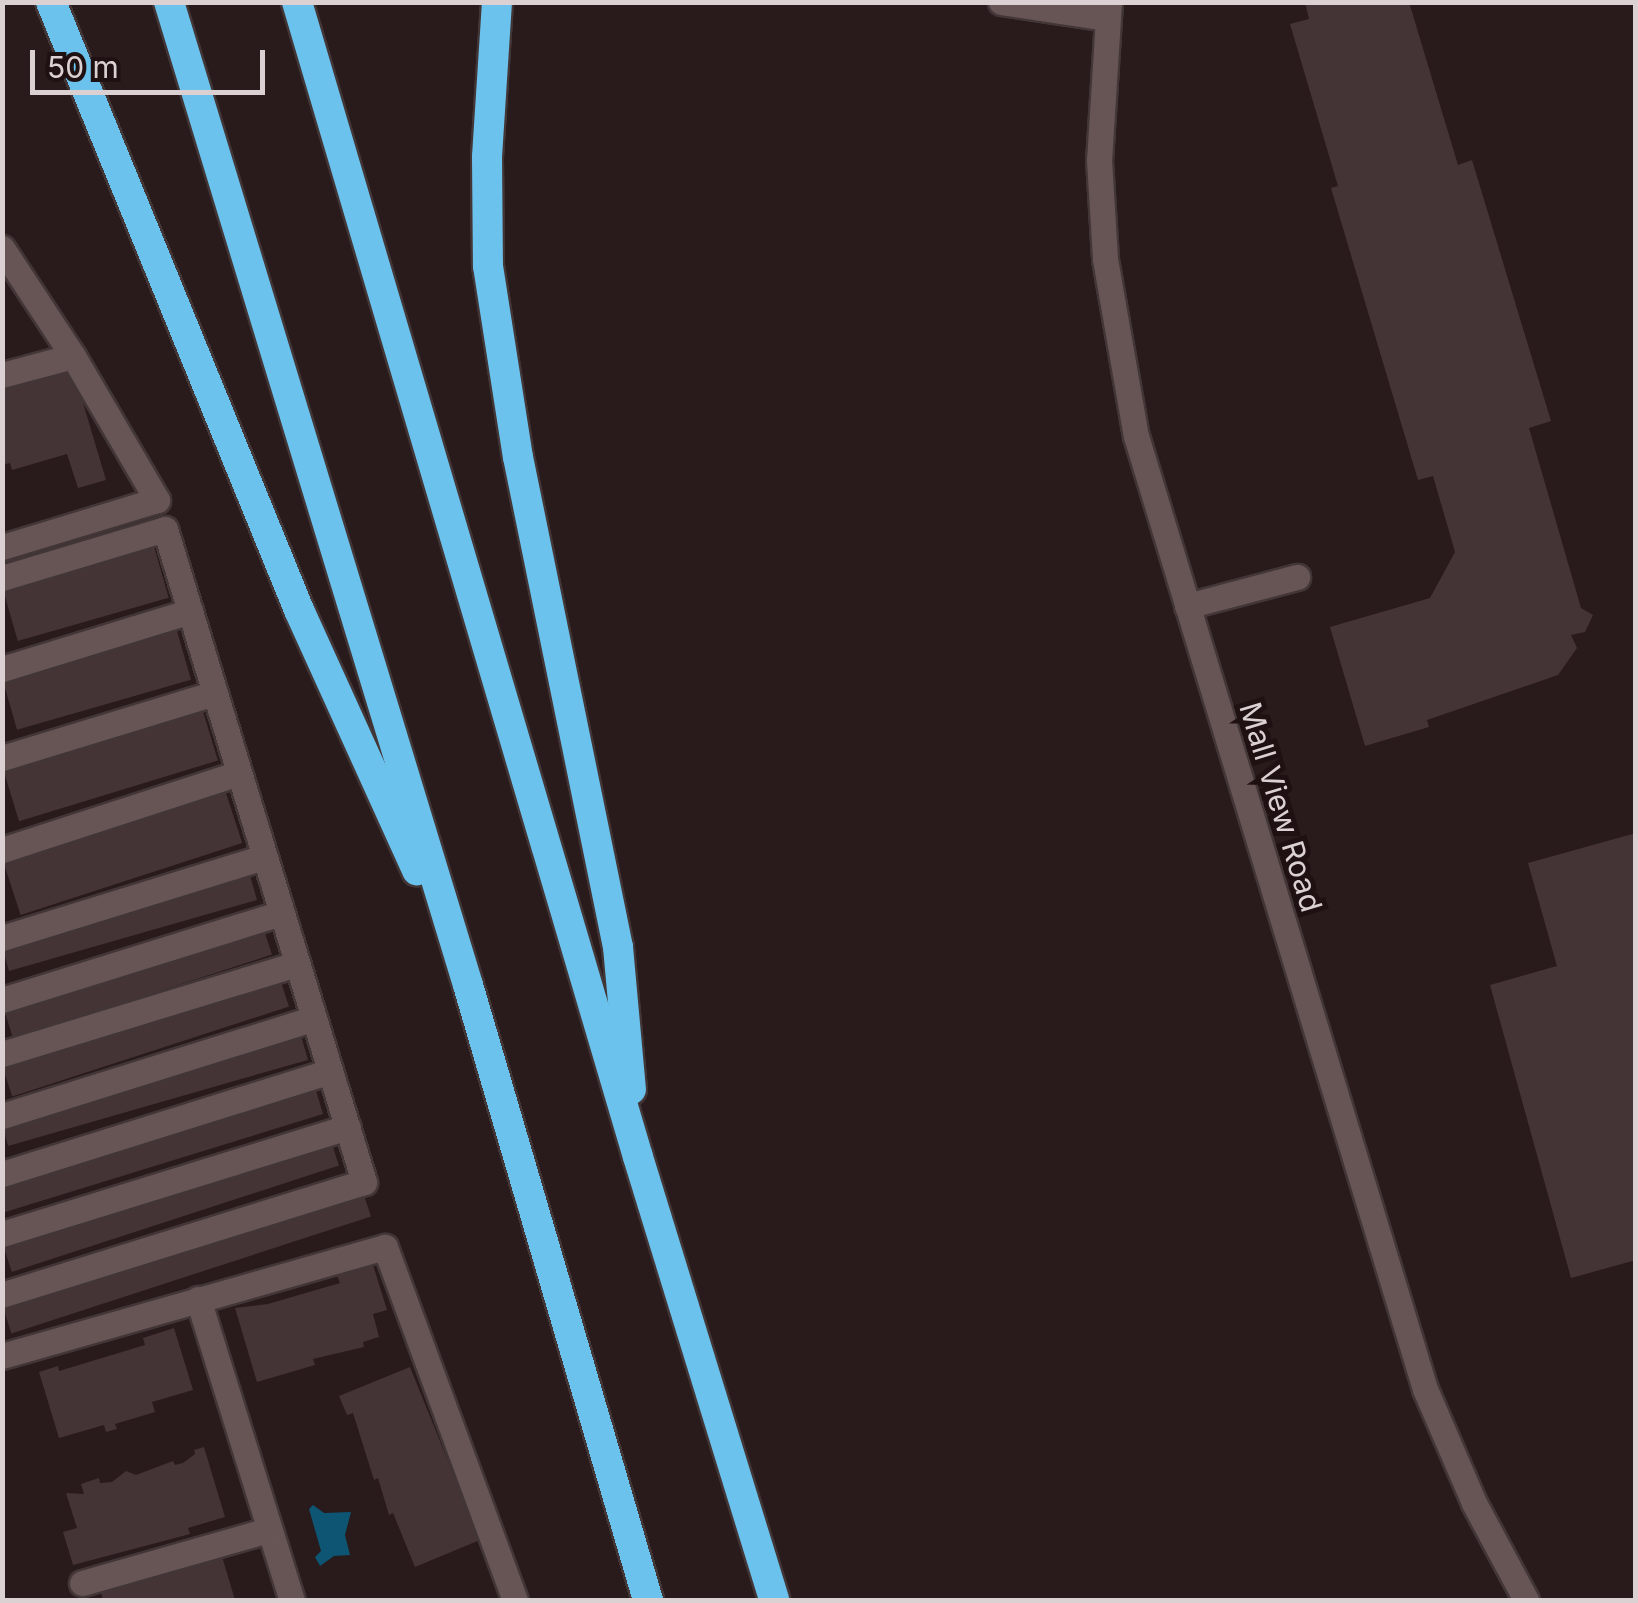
<!DOCTYPE html>
<style>
body{margin:0}
#map{position:relative;width:1638px;height:1603px;overflow:hidden;background:#291a1c;font-family:Inter,sans-serif}
div>[style]{position:absolute}
.water>*{inset:0;background:#0d5572}
.building>*{inset:0;background:#453436;transform-origin:0 0}
.roads{filter:drop-shadow(2px 0 #423637) drop-shadow(-2px 0 #423637) drop-shadow(0 2px #423637) drop-shadow(0 -2px #423637)}
.minor>*{height:25px;margin:-12.5px;padding:0 12.5px;transform-origin:12.5px;border-radius:12.5px;background:#675556}
.highway>*{height:30px;margin:-15px;padding:0 15px;transform-origin:15px;border-radius:15px;background:#6bc2ed}
span{translate:-50% -50%;white-space:nowrap;text-align:center;line-height:1.15;-webkit-text-stroke:10px #1f1112;paint-order:stroke}
.street-label{font-size:30px;color:#dcd1d2}
.frame{position:absolute;inset:0;border:5px solid #dcd1d2;pointer-events:none}
.scale{position:absolute;left:30px;top:50px;width:235px;height:45px;box-sizing:border-box;border:5px solid #dcd1d2;border-top:0;padding-left:12px;font-size:30px;line-height:35px;white-space:nowrap;color:#dcd1d2;-webkit-text-stroke:8px #1f1112;paint-order:stroke}
</style>
<div id="map">
<div class="water">
<div style="clip-path:polygon(313px 1505px,324px 1513px,351px 1512px,345px 1535px,350px 1555px,334px 1556px,320px 1566px,315px 1557px,321px 1551px,309px 1509px)"></div>
</div>
<div class="building">
<div style="clip-path:polygon(1305px 2px,1409px 2px,1458px 165px,1472px 160px,1551px 421px,1529px 428px,1581px 608px,1593px 615px,1585px 632px,1571px 635px,1577px 648px,1558px 675px,1427px 720px,1429px 727px,1365px 746px,1330px 627px,1430px 598px,1455px 552px,1433px 476px,1418px 480px,1331px 188px,1338px 186px,1290px 24px,1309px 19px)"></div>
<div style="clip-path:polygon(65px 372px,78px 386px,106px 480px,78px 488px,67px 454px,12px 470px,10px 463px,2px 465px,2px 390px)"></div>
<div style="left:153px;top:543px;width:57px;height:157px;rotate:74deg"></div>
<div style="left:175px;top:624px;width:58px;height:181px;rotate:74deg"></div>
<div style="left:201px;top:705px;width:58px;height:208px;rotate:73deg"></div>
<div style="left:224px;top:787px;width:59px;height:233px;rotate:72deg"></div>
<div style="clip-path:polygon(1636px 833px,1636px 1260px,1571px 1278px,1490px 985px,1557px 966px,1528px 863px)"></div>
<div style="left:249px;top:872px;width:29px;height:258px;rotate:74deg"></div>
<div style="left:263px;top:927px;width:29px;height:272px;rotate:72deg"></div>
<div style="left:280px;top:979px;width:29px;height:291px;rotate:72deg"></div>
<div style="left:300px;top:1032px;width:29px;height:312px;rotate:74deg"></div>
<div style="clip-path:polygon(314px 1084px,323px 1114px,2px 1213px,2px 1184px)"></div>
<div style="left:330px;top:1138px;width:29px;height:344px;rotate:72deg"></div>
<div style="left:362px;top:1189px;width:29px;height:378px;rotate:72deg"></div>
<div style="clip-path:polygon(373px 1265px,387px 1310px,373px 1314px,379px 1337px,363px 1342px,364px 1347px,313px 1359px,315px 1365px,257px 1382px,235px 1308px,268px 1304px,340px 1283px,337px 1275px)"></div>
<div style="clip-path:polygon(174px 1328px,193px 1390px,152px 1402px,155px 1412px,115px 1424px,117px 1429px,106px 1432px,104px 1425px,59px 1438px,39px 1372px,58px 1366px,59px 1371px,145px 1345px,143px 1338px)"></div>
<div style="clip-path:polygon(410px 1367px,480px 1540px,415px 1567px,393px 1513px,389px 1515px,378px 1478px,374px 1480px,353px 1413px,347px 1415px,339px 1396px)"></div>
<div style="clip-path:polygon(204px 1447px,225px 1517px,188px 1528px,190px 1534px,73px 1565px,63px 1532px,77px 1528px,66px 1493px,84px 1494px,81px 1484px,99px 1478px,100px 1483px,112px 1482px,126px 1471px,136px 1475px,173px 1461px,175px 1465px,183px 1463px,195px 1454px,194px 1450px)"></div>
<div style="clip-path:polygon(221px 1553px,235px 1600px,103px 1600px,100px 1589px)"></div>
</div>
<div class="roads">
<div class="minor">
<div style="left:1001px;top:2px;width:107px;rotate:8.6deg"></div>
<div style="left:1109px;top:2px;width:158px;rotate:93.6deg"></div>
<div style="left:1099px;top:160px;width:99px;rotate:86.5deg"></div>
<div style="left:1105px;top:259px;width:180px;rotate:80.1deg"></div>
<div style="left:1136px;top:436px;width:996px;rotate:73.13deg"></div>
<div style="left:1425px;top:1389px;width:124px;rotate:66.7deg"></div>
<div style="left:1474px;top:1503px;width:110px;rotate:61.8deg"></div>
<div style="left:2px;top:248px;width:129px;rotate:56.7deg"></div>
<div style="left:73px;top:356px;width:167px;rotate:59.7deg"></div>
<div style="left:157px;top:500px;width:162px;rotate:163.1deg"></div>
<div style="left:2px;top:375px;width:73px;rotate:-15deg"></div>
<div style="left:2px;top:578px;width:170px;rotate:-16.7deg"></div>
<div style="left:165px;top:529px;width:683px;rotate:73.05deg"></div>
<div style="left:364px;top:1182px;width:379px;rotate:162.7deg"></div>
<div style="left:1187px;top:606px;width:114px;rotate:-14.8deg"></div>
<div style="left:2px;top:669px;width:197px;rotate:-17.1deg"></div>
<div style="left:2px;top:758px;width:222px;rotate:-17deg"></div>
<div style="left:2px;top:850px;width:249px;rotate:-18deg"></div>
<div style="left:2px;top:938px;width:274px;rotate:-17.2deg"></div>
<div style="left:2px;top:1000px;width:292px;rotate:-17.3deg"></div>
<div style="left:2px;top:1054px;width:308px;rotate:-17deg"></div>
<div style="left:2px;top:1116px;width:327px;rotate:-17.4deg"></div>
<div style="left:2px;top:1174px;width:344px;rotate:-17.4deg"></div>
<div style="left:2px;top:1234px;width:362px;rotate:-17.2deg"></div>
<div style="left:198px;top:1299px;width:315px;rotate:72.7deg"></div>
<div style="left:2px;top:1356px;width:398px;rotate:-15.9deg"></div>
<div style="left:385px;top:1247px;width:376px;rotate:69.8deg"></div>
<div style="left:82px;top:1583px;width:193px;rotate:-15.9deg"></div>
</div>
<div class="highway">
<div style="left:51px;top:2px;width:657px;rotate:67.81deg"></div>
<div style="left:299px;top:610px;width:286px;rotate:65.6deg"></div>
<div style="left:169px;top:2px;width:1027px;rotate:73.08deg"></div>
<div style="left:468px;top:985px;width:641px;rotate:73.69deg"></div>
<div style="left:297px;top:2px;width:1204px;rotate:73.55deg"></div>
<div style="left:638px;top:1157px;width:463px;rotate:72.9deg"></div>
<div style="left:497px;top:2px;width:155px;rotate:93.7deg"></div>
<div style="left:487px;top:157px;width:109px;rotate:89.5deg"></div>
<div style="left:488px;top:266px;width:193px;rotate:81.1deg"></div>
<div style="left:518px;top:457px;width:500px;rotate:78.47deg"></div>
<div style="left:618px;top:947px;width:143px;rotate:84.8deg"></div>
</div>
</div>
<div class="street-label">
<span style="left:1281px;top:807px;rotate:73deg">Mall View Road</span>
</div>
<div class="frame"></div>
<div class="scale">50 m</div>
</div>
